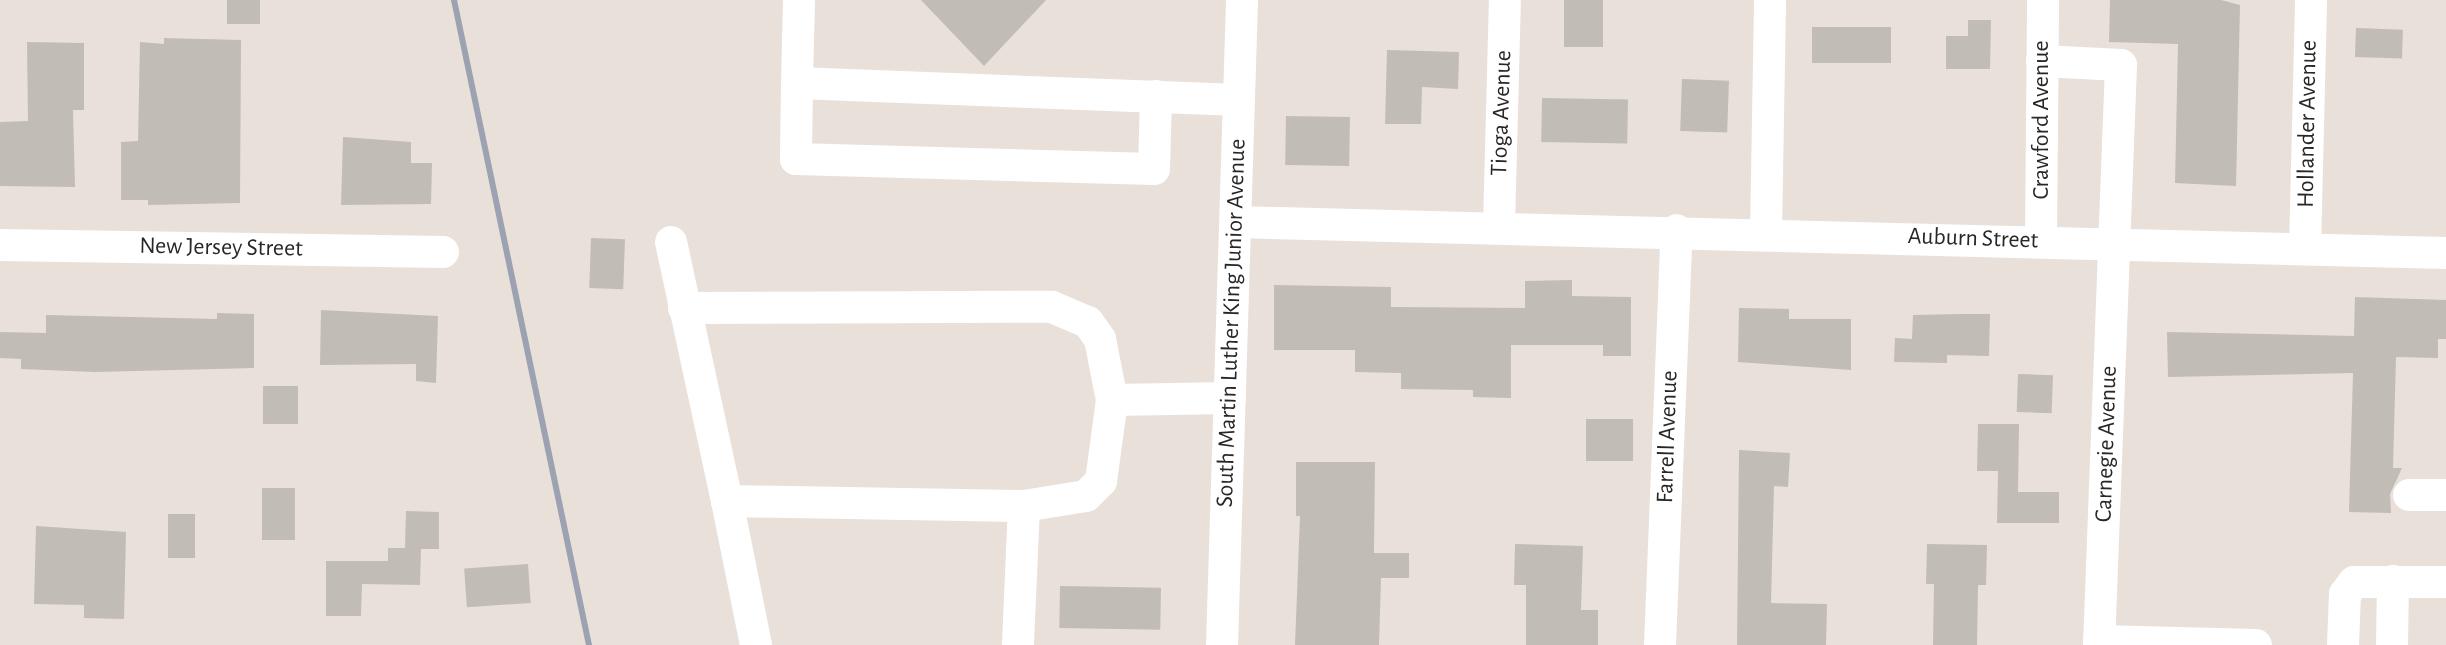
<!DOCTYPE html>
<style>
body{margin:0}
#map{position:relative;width:2446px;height:645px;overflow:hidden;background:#e9e0d9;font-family:"Alegreya Sans",sans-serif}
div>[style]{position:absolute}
.building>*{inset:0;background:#c1bcb5;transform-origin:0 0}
.minor>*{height:32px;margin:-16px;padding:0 16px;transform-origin:16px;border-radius:16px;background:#fff}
.rail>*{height:6px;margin:-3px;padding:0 3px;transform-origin:3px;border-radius:3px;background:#9ca2b1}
span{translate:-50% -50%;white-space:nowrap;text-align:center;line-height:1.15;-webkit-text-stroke:6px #fff;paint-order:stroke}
.street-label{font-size:24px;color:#272727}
</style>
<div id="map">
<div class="building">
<div style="left:227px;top:0;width:33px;height:24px"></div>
<div style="clip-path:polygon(921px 0,1046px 0,984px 66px)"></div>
<div style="left:1564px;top:0;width:39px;height:47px"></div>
<div style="clip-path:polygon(2110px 0,2221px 0,2240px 5px,2236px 186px,2175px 183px,2178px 44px,2109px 42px)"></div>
<div style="clip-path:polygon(1968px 20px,1991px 20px,1990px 69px,1946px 69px,1946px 36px,1968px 36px)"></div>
<div style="left:1812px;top:27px;width:79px;height:36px"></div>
<div style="left:2356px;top:28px;width:47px;height:29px;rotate:2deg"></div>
<div style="clip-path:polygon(164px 38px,241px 40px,240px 203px,148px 205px,148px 200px,121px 200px,121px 142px,138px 141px,140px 42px,164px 44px)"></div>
<div style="clip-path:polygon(27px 42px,84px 43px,84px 110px,73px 110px,75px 187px,0 186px,0 122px,28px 121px)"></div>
<div style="clip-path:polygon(1387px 50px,1459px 52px,1458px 89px,1422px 87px,1421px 124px,1385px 124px)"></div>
<div style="left:1682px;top:79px;width:47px;height:52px;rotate:2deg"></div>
<div style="left:1542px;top:98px;width:86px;height:44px;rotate:1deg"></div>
<div style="left:1286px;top:116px;width:64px;height:49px;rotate:1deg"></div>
<div style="clip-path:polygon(343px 137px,411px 142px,411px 163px,432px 163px,431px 204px,341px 205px)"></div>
<div style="left:591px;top:238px;width:34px;height:50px;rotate:2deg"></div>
<div style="clip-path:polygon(1572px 280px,1572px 296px,1631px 297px,1631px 356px,1603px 356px,1603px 345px,1511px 345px,1511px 398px,1473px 397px,1473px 390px,1401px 389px,1401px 373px,1355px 372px,1355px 350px,1274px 350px,1274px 285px,1391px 287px,1391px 307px,1525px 308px,1525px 281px)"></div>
<div style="clip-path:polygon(2355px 297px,2446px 300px,2446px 339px,2438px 339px,2438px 358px,2396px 357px,2393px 468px,2402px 468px,2390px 494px,2391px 513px,2349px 512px,2353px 373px,2168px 377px,2167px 332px,2354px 336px)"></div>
<div style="clip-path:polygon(1739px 308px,1789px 309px,1789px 319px,1851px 319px,1851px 370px,1738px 362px)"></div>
<div style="clip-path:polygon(321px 310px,438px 316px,436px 383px,416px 381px,416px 364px,320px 365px)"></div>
<div style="clip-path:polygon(217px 313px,254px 314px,254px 368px,95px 372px,21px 369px,21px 359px,0 358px,0 332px,46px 333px,46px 315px,217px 319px)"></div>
<div style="clip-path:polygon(1962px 314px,1990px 314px,1989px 356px,1947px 355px,1947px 363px,1894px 362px,1895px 338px,1912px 339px,1913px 315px)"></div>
<div style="left:2018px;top:374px;width:35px;height:38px;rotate:2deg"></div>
<div style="left:263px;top:386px;width:35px;height:38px"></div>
<div style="left:1586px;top:419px;width:47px;height:42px"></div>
<div style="clip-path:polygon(1978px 424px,2019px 424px,2018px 492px,2059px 492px,2059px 523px,1997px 523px,1998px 471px,1977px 471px)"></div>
<div style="clip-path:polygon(1739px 450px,1790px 453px,1788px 487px,1774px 486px,1771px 603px,1827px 604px,1826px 645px,1737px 645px)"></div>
<div style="clip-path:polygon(1296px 462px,1375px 462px,1374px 553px,1409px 553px,1409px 578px,1381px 578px,1379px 645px,1295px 645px,1300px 516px,1296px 516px)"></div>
<div style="left:262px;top:488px;width:33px;height:52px"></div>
<div style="clip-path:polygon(406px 511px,439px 512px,439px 549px,421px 549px,420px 585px,362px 584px,361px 616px,326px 616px,326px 561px,388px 561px,388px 548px,405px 548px)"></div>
<div style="left:168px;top:514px;width:27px;height:44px"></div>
<div style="clip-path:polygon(36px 526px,126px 532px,124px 619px,84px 618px,84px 605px,34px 604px)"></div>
<div style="clip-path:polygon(1515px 544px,1583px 546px,1581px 610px,1598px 610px,1598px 645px,1526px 645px,1526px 585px,1514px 585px)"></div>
<div style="clip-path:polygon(1927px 544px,1987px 545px,1986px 585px,1978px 585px,1977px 645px,1933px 645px,1934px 584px,1926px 584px)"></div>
<div style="left:528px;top:564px;width:39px;height:64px;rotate:86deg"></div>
<div style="left:1060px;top:586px;width:101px;height:42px;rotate:1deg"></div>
</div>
<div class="minor">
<div style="left:799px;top:0;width:83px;rotate:91.4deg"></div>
<div style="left:797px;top:83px;width:442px;rotate:2.2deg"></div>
<div style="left:2042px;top:61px;width:79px;rotate:2.9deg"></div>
<div style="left:2121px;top:65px;width:580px;rotate:92.17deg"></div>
<div style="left:797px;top:83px;width:76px;rotate:90.8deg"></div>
<div style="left:796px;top:159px;width:358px;rotate:1.6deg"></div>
<div style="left:1154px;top:169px;width:73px;rotate:-88.4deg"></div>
<div style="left:1236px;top:222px;width:1210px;rotate:1.47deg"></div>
<div style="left:1499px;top:226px;width:226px;rotate:-88.5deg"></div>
<div style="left:1766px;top:233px;width:233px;rotate:-89deg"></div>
<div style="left:2041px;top:241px;width:241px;rotate:-89.5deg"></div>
<div style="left:671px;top:242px;width:265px;rotate:77.8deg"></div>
<div style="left:727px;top:501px;width:297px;rotate:1deg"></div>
<div style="left:1024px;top:506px;width:139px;rotate:92.5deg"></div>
<div style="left:0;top:245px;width:443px;rotate:0.9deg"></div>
<div style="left:2305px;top:249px;width:249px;rotate:-88.6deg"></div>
<div style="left:684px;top:308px;width:368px;rotate:-0.2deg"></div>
<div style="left:1052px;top:307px;width:39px;rotate:23deg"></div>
<div style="left:1088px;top:322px;width:21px;rotate:55deg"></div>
<div style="left:1100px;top:339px;width:62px;rotate:78.9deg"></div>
<div style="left:1112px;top:400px;width:82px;rotate:97.7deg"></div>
<div style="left:1101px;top:481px;width:21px;rotate:135deg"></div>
<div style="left:1086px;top:496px;width:63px;rotate:170.8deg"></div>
<div style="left:1112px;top:400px;width:118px;rotate:-1deg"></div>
<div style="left:2409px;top:495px;width:37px"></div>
<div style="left:727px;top:501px;width:147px;rotate:78.6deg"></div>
<div style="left:2099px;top:641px;width:157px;rotate:1.5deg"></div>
<div style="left:1222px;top:645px;width:645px;rotate:-88.22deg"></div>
<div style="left:1660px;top:645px;width:415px;rotate:-87.7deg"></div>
<div style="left:2343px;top:645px;width:51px;rotate:-87.8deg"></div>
<div style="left:2345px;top:594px;width:15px;rotate:-53deg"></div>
<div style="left:2354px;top:582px;width:92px"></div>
<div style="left:2392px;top:645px;width:64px;rotate:-89.1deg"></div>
</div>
<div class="rail">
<div style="left:454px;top:0;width:659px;rotate:78.18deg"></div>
</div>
<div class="street-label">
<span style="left:1502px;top:113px;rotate:-88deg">Tioga Avenue</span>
<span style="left:2042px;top:120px;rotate:-90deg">Crawford Avenue</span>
<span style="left:2308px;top:124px;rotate:-89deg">Hollander Avenue</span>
<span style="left:1973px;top:239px;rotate:2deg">Auburn Street</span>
<span style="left:221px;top:248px;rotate:1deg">New Jersey Street</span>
<span style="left:1232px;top:323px;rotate:-88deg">South Martin Luther King Junior Avenue</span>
<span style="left:1668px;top:437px;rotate:-88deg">Farrell Avenue</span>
<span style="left:2107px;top:444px;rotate:-88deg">Carnegie Avenue</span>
</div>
</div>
